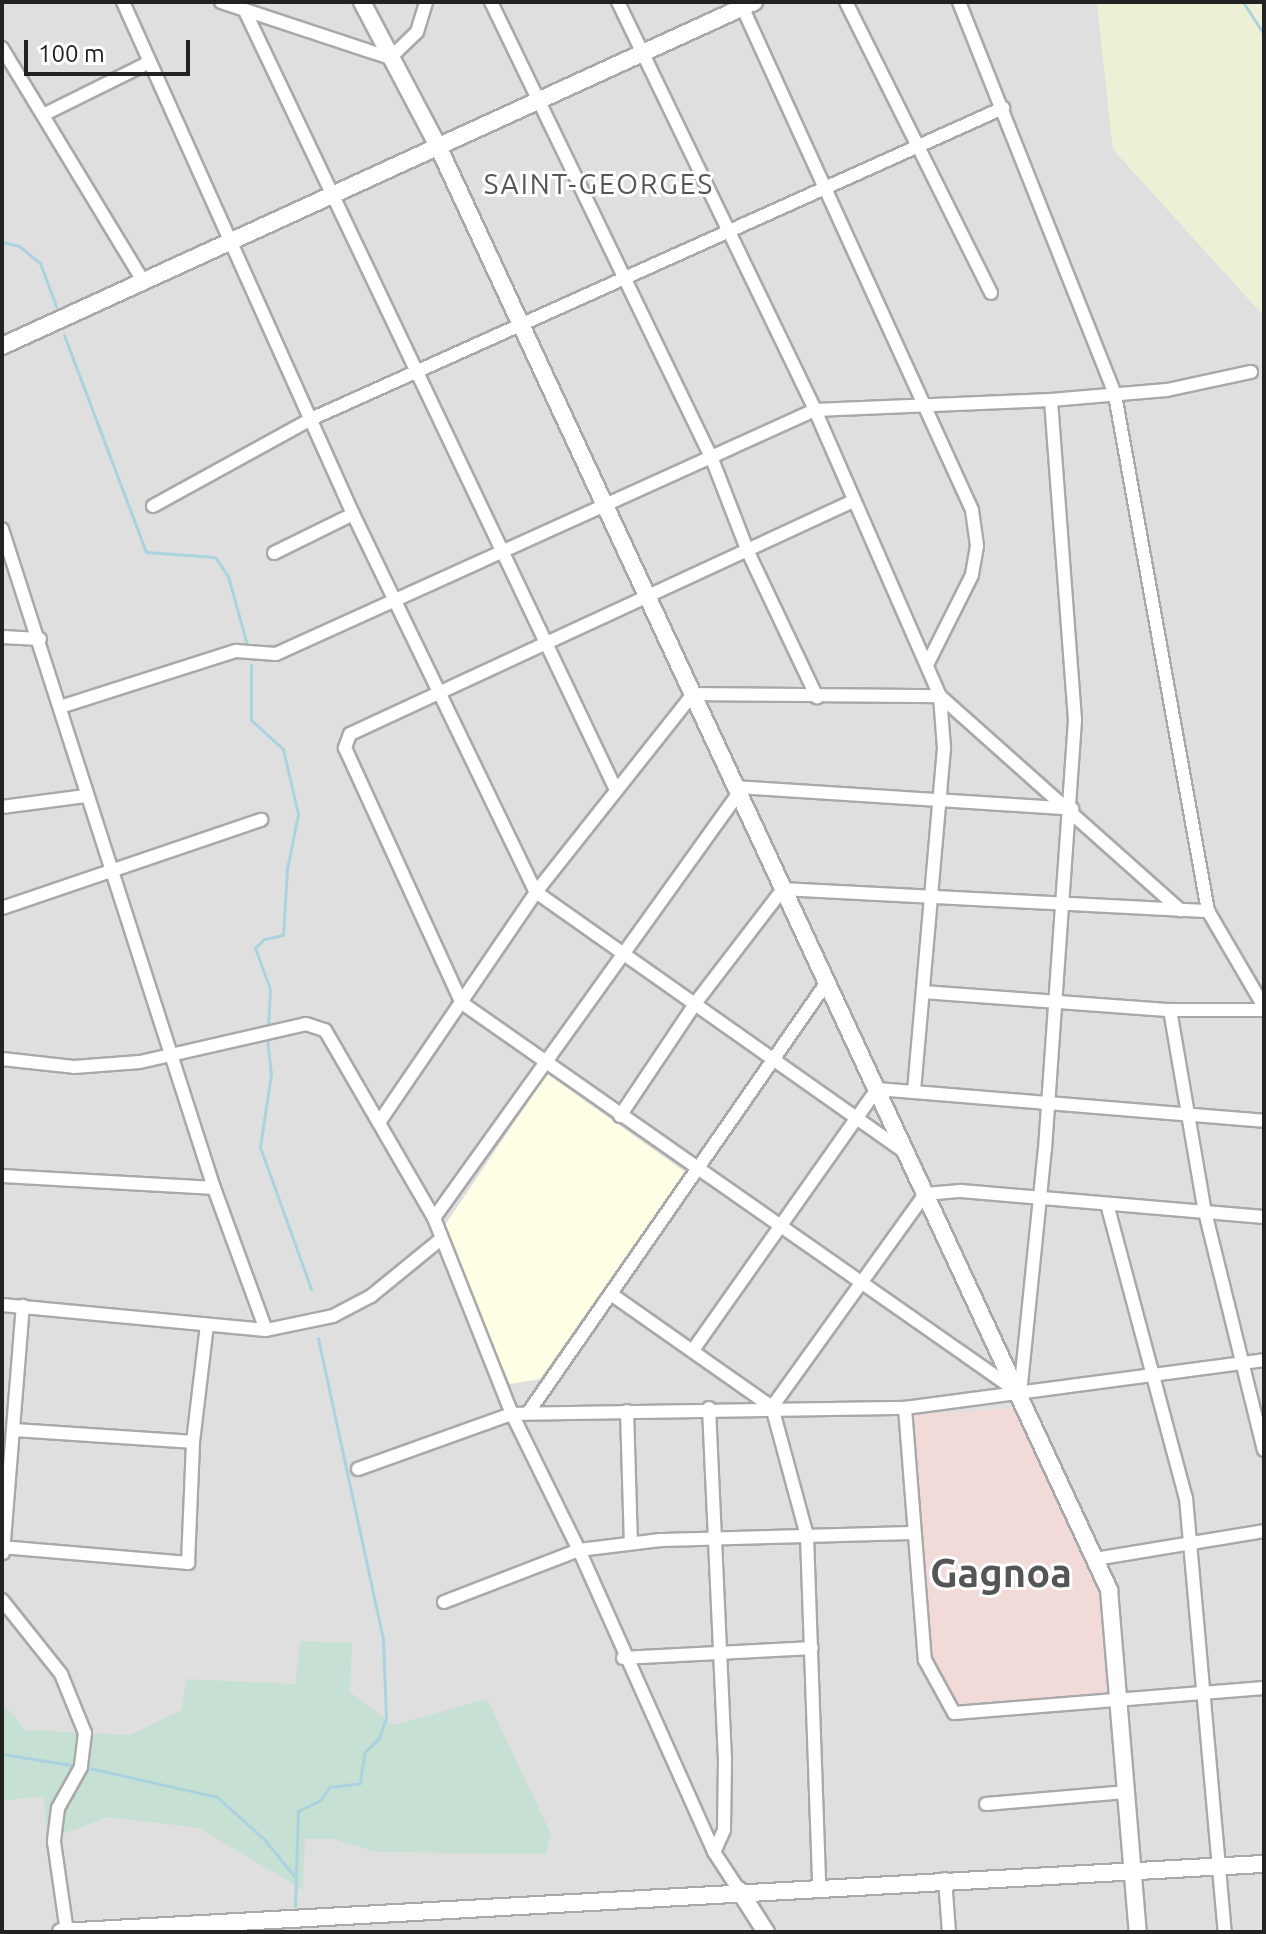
<!DOCTYPE html>
<style>
body{margin:0}
#map{position:relative;width:1266px;height:1934px;overflow:hidden;background:#f2efe9;font-family:Ubuntu,sans-serif}
div>[style]{position:absolute}
.residential>*{inset:0;background:#e0dfdf}
.commercial>*{inset:0;background:#f2dad9}
.education>*{inset:0;background:#ffffe5}
.farmland>*{inset:0;background:#eef0d5}
.wetland>*{inset:0;background:#c6e0d4}
.stream>*{height:3px;margin:-1.5px;padding:0 1.5px;transform-origin:1.5px;border-radius:1.5px;background:#aad3df}
.roads{filter:drop-shadow(2px 0 #a9a9a9) drop-shadow(-2px 0 #a9a9a9) drop-shadow(0 2px #a9a9a9) drop-shadow(0 -2px #a9a9a9)}
.minor>*{height:12px;margin:-6px;padding:0 6px;transform-origin:6px;border-radius:6px;background:#fff}
.tertiary>*{height:16px;margin:-8px;padding:0 8px;transform-origin:8px;border-radius:8px;background:#fff}
span{translate:-50% -50%;white-space:nowrap;text-align:center;line-height:1.15;-webkit-text-stroke:6px #fff;paint-order:stroke}
.quarter-label{font-size:28px;color:#555;letter-spacing:2px}
.town-label{font-size:40px;color:#555;font-weight:700}
.frame{position:absolute;inset:0;border:4px solid #222;pointer-events:none}
.scale{position:absolute;left:24px;top:40px;width:166px;height:36px;box-sizing:border-box;border:4px solid #222;border-top:0;padding-left:10px;font-size:24px;line-height:28px;white-space:nowrap;color:#222;-webkit-text-stroke:6px #fff;paint-order:stroke}
</style>
<div id="map">
<div class="residential">
<div style="clip-path:polygon(2px 2px,1097px 2px,1113px 149px,1264px 316px,1264px 1932px,2px 1932px)"></div>
</div>
<div class="commercial">
<div style="clip-path:polygon(1014px 1408px,1099px 1590px,1107px 1694px,959px 1704px,932px 1658px,915px 1415px)"></div>
</div>
<div class="education">
<div style="clip-path:polygon(547px 1074px,685px 1172px,540px 1379px,510px 1384px,441px 1231px)"></div>
</div>
<div class="farmland">
<div style="clip-path:polygon(1097px 2px,1264px 2px,1264px 316px,1113px 149px)"></div>
</div>
<div class="wetland">
<div style="clip-path:polygon(300px 1641px,352px 1643px,350px 1692px,394px 1725px,487px 1699px,551px 1834px,546px 1854px,376px 1852px,333px 1839px,305px 1839px,303px 1890px,199px 1828px,108px 1817px,47px 1840px,44px 1796px,2px 1801px,2px 1703px,26px 1730px,130px 1735px,182px 1710px,186px 1679px,295px 1684px)"></div>
</div>
<div class="stream">
<div style="left:1243px;top:2px;width:38px;rotate:57deg"></div>
<div style="left:2px;top:242px;width:17px;rotate:13deg"></div>
<div style="left:19px;top:246px;width:27px;rotate:39deg"></div>
<div style="left:40px;top:263px;width:46px;rotate:69.6deg"></div>
<div style="left:64px;top:335px;width:232px;rotate:69.3deg"></div>
<div style="left:146px;top:552px;width:69px;rotate:4.1deg"></div>
<div style="left:215px;top:557px;width:23px;rotate:56deg"></div>
<div style="left:228px;top:576px;width:72px;rotate:74.6deg"></div>
<div style="left:251px;top:665px;width:55px;rotate:90deg"></div>
<div style="left:251px;top:720px;width:43px;rotate:42.2deg"></div>
<div style="left:283px;top:749px;width:67px;rotate:77deg"></div>
<div style="left:298px;top:814px;width:56px;rotate:101.3deg"></div>
<div style="left:287px;top:869px;width:66px;rotate:93.5deg"></div>
<div style="left:283px;top:935px;width:19px;rotate:168deg"></div>
<div style="left:264px;top:939px;width:13px;rotate:135deg"></div>
<div style="left:255px;top:948px;width:44px;rotate:69.9deg"></div>
<div style="left:270px;top:989px;width:40px;rotate:92.9deg"></div>
<div style="left:267px;top:1037px;width:37px;rotate:84deg"></div>
<div style="left:271px;top:1074px;width:74px;rotate:98.6deg"></div>
<div style="left:260px;top:1147px;width:151px;rotate:70.2deg"></div>
<div style="left:2px;top:1754px;width:76px;rotate:9.1deg"></div>
<div style="left:85px;top:1767px;width:135px;rotate:12.8deg"></div>
<div style="left:217px;top:1797px;width:64px;rotate:41.9deg"></div>
<div style="left:265px;top:1840px;width:48px;rotate:51deg"></div>
<div style="left:295px;top:1906px;width:95px;rotate:-88.2deg"></div>
<div style="left:298px;top:1811px;width:25px;rotate:-26deg"></div>
<div style="left:321px;top:1800px;width:15px;rotate:-58deg"></div>
<div style="left:329px;top:1787px;width:31px;rotate:-7deg"></div>
<div style="left:360px;top:1783px;width:30px;rotate:-82deg"></div>
<div style="left:364px;top:1753px;width:21px;rotate:-45deg"></div>
<div style="left:379px;top:1738px;width:21px;rotate:-71deg"></div>
<div style="left:386px;top:1718px;width:79px;rotate:-92.2deg"></div>
<div style="left:383px;top:1639px;width:308px;rotate:-102.2deg"></div>
</div>
<div class="roads">
<div class="minor">
<div style="left:123px;top:2px;width:561px;rotate:65.81deg"></div>
<div style="left:353px;top:514px;width:420px;rotate:64.2deg"></div>
<div style="left:536px;top:892px;width:451px;rotate:35.2deg"></div>
<div style="left:221px;top:2px;width:178px;rotate:18.3deg"></div>
<div style="left:390px;top:58px;width:37px;rotate:-44deg"></div>
<div style="left:417px;top:32px;width:31px;rotate:-73deg"></div>
<div style="left:491px;top:2px;width:508px;rotate:64.19deg"></div>
<div style="left:712px;top:459px;width:100px;rotate:68.8deg"></div>
<div style="left:748px;top:552px;width:161px;rotate:64.6deg"></div>
<div style="left:618px;top:2px;width:453px;rotate:64.2deg"></div>
<div style="left:815px;top:410px;width:312px;rotate:66.4deg"></div>
<div style="left:940px;top:696px;width:52px;rotate:85.6deg"></div>
<div style="left:944px;top:748px;width:343px;rotate:95deg"></div>
<div style="left:740px;top:2px;width:558px;rotate:65.45deg"></div>
<div style="left:972px;top:510px;width:36px;rotate:82deg"></div>
<div style="left:977px;top:546px;width:29px;rotate:100deg"></div>
<div style="left:972px;top:575px;width:101px;rotate:116.6deg"></div>
<div style="left:846px;top:2px;width:325px;rotate:63.5deg"></div>
<div style="left:959px;top:2px;width:423px;rotate:68.3deg"></div>
<div style="left:1115px;top:395px;width:524px;rotate:79.78deg"></div>
<div style="left:1208px;top:911px;width:111px;rotate:59.7deg"></div>
<div style="left:245px;top:11px;width:863px;rotate:64.53deg"></div>
<div style="left:2px;top:48px;width:272px;rotate:58.8deg"></div>
<div style="left:43px;top:115px;width:119px;rotate:-26.4deg"></div>
<div style="left:851px;top:502px;width:552px;rotate:155.15deg"></div>
<div style="left:350px;top:734px;width:15px;rotate:110deg"></div>
<div style="left:345px;top:748px;width:281px;rotate:65.4deg"></div>
<div style="left:462px;top:1003px;width:679px;rotate:34.98deg"></div>
<div style="left:153px;top:506px;width:180px;rotate:-28.8deg"></div>
<div style="left:311px;top:419px;width:759px;rotate:-24.2deg"></div>
<div style="left:2px;top:529px;width:692px;rotate:72.17deg"></div>
<div style="left:214px;top:1188px;width:151px;rotate:69.9deg"></div>
<div style="left:274px;top:553px;width:88px;rotate:-26.3deg"></div>
<div style="left:2px;top:637px;width:38px;rotate:3deg"></div>
<div style="left:60px;top:707px;width:185px;rotate:-17.7deg"></div>
<div style="left:236px;top:651px;width:40px;rotate:4.3deg"></div>
<div style="left:276px;top:654px;width:592px;rotate:-24.36deg"></div>
<div style="left:815px;top:410px;width:236px;rotate:-2.4deg"></div>
<div style="left:1051px;top:400px;width:116px;rotate:-4.9deg"></div>
<div style="left:1167px;top:390px;width:86px;rotate:-12.1deg"></div>
<div style="left:736px;top:787px;width:337px;rotate:3.7deg"></div>
<div style="left:2px;top:807px;width:84px;rotate:-7.5deg"></div>
<div style="left:2px;top:908px;width:274px;rotate:-18.8deg"></div>
<div style="left:923px;top:992px;width:248px;rotate:4.2deg"></div>
<div style="left:1170px;top:1010px;width:94px"></div>
<div style="left:1170px;top:1010px;width:205px;rotate:80.2deg"></div>
<div style="left:1205px;top:1212px;width:245px;rotate:76.1deg"></div>
<div style="left:2px;top:1059px;width:72px;rotate:6.3deg"></div>
<div style="left:74px;top:1067px;width:66px;rotate:-4.3deg"></div>
<div style="left:140px;top:1062px;width:170px;rotate:-12.9deg"></div>
<div style="left:306px;top:1024px;width:20px;rotate:18deg"></div>
<div style="left:325px;top:1030px;width:217px;rotate:59.9deg"></div>
<div style="left:434px;top:1218px;width:211px;rotate:68.3deg"></div>
<div style="left:512px;top:1414px;width:152px;rotate:63.8deg"></div>
<div style="left:579px;top:1550px;width:331px;rotate:65.9deg"></div>
<div style="left:714px;top:1852px;width:45px;rotate:56.7deg"></div>
<div style="left:620px;top:1116px;width:138px;rotate:-56.2deg"></div>
<div style="left:697px;top:1001px;width:141px;rotate:-52.5deg"></div>
<div style="left:783px;top:889px;width:426px;rotate:3deg"></div>
<div style="left:380px;top:1121px;width:277px;rotate:-55.7deg"></div>
<div style="left:536px;top:892px;width:253px;rotate:-51.6deg"></div>
<div style="left:693px;top:694px;width:247px;rotate:0.5deg"></div>
<div style="left:940px;top:696px;width:322px;rotate:41.7deg"></div>
<div style="left:2px;top:1176px;width:212px;rotate:3.2deg"></div>
<div style="left:1107px;top:1204px;width:304px;rotate:75deg"></div>
<div style="left:1186px;top:1498px;width:436px;rotate:84.9deg"></div>
<div style="left:434px;top:1218px;width:522px;rotate:-54.36deg"></div>
<div style="left:611px;top:1294px;width:197px;rotate:35.1deg"></div>
<div style="left:772px;top:1407px;width:134px;rotate:74.8deg"></div>
<div style="left:807px;top:1536px;width:350px;rotate:88deg"></div>
<div style="left:2px;top:1305px;width:265px;rotate:5.4deg"></div>
<div style="left:266px;top:1330px;width:68px;rotate:-11.8deg"></div>
<div style="left:333px;top:1316px;width:43px;rotate:-27.8deg"></div>
<div style="left:371px;top:1296px;width:90px;rotate:-39.2deg"></div>
<div style="left:693px;top:1350px;width:319px;rotate:-54.8deg"></div>
<div style="left:877px;top:1089px;width:388px;rotate:4.7deg"></div>
<div style="left:1020px;top:1394px;width:246px;rotate:-84.2deg"></div>
<div style="left:1045px;top:1149px;width:430px;rotate:-86deg"></div>
<div style="left:1075px;top:720px;width:321px;rotate:-94.3deg"></div>
<div style="left:772px;top:1407px;width:262px;rotate:-54.3deg"></div>
<div style="left:925px;top:1194px;width:36px;rotate:-5deg"></div>
<div style="left:961px;top:1191px;width:304px;rotate:4.9deg"></div>
<div style="left:709px;top:1408px;width:351px;rotate:87.4deg"></div>
<div style="left:725px;top:1759px;width:71px;rotate:90.8deg"></div>
<div style="left:724px;top:1830px;width:24px;rotate:114deg"></div>
<div style="left:905px;top:1408px;width:253px;rotate:85.5deg"></div>
<div style="left:925px;top:1660px;width:60px;rotate:61.3deg"></div>
<div style="left:954px;top:1713px;width:311px;rotate:-4.6deg"></div>
<div style="left:627px;top:1411px;width:132px;rotate:88.3deg"></div>
<div style="left:528px;top:1413px;width:525px;rotate:-55.25deg"></div>
<div style="left:13px;top:1430px;width:180px;rotate:3.8deg"></div>
<div style="left:358px;top:1469px;width:164px;rotate:-19.7deg"></div>
<div style="left:512px;top:1414px;width:393px;rotate:-0.9deg"></div>
<div style="left:905px;top:1408px;width:362px;rotate:-7.6deg"></div>
<div style="left:2px;top:1547px;width:187px;rotate:4.9deg"></div>
<div style="left:188px;top:1563px;width:121px;rotate:-87.6deg"></div>
<div style="left:193px;top:1442px;width:118px;rotate:-83.2deg"></div>
<div style="left:3px;top:1553px;width:248px;rotate:-85.4deg"></div>
<div style="left:1095px;top:1559px;width:171px;rotate:-9.4deg"></div>
<div style="left:2px;top:1600px;width:95px;rotate:51.4deg"></div>
<div style="left:61px;top:1674px;width:64px;rotate:67.9deg"></div>
<div style="left:85px;top:1733px;width:34px;rotate:97deg"></div>
<div style="left:81px;top:1767px;width:47px;rotate:119.3deg"></div>
<div style="left:58px;top:1808px;width:34px;rotate:97deg"></div>
<div style="left:54px;top:1842px;width:91px;rotate:81.8deg"></div>
<div style="left:444px;top:1602px;width:145px;rotate:-21.1deg"></div>
<div style="left:579px;top:1550px;width:82px;rotate:-7deg"></div>
<div style="left:660px;top:1540px;width:254px;rotate:-1.6deg"></div>
<div style="left:623px;top:1658px;width:189px;rotate:-3deg"></div>
<div style="left:986px;top:1804px;width:142px;rotate:-4.9deg"></div>
<div style="left:945px;top:1879px;width:53px;rotate:85.7deg"></div>
</div>
<div class="tertiary">
<div style="left:362px;top:2px;width:161px;rotate:62.2deg"></div>
<div style="left:437px;top:144px;width:1595px;rotate:65.07deg"></div>
<div style="left:1109px;top:1590px;width:343px;rotate:85.2deg"></div>
<div style="left:2px;top:346px;width:827px;rotate:-24.58deg"></div>
<div style="left:739px;top:1890px;width:50px;rotate:57.3deg"></div>
<div style="left:61px;top:1932px;width:1205px;rotate:-3.24deg"></div>
</div>
</div>
<div class="quarter-label">
<span style="left:599px;top:184px">SAINT-GEORGES</span>
</div>
<div class="town-label">
<span style="left:1001px;top:1573px">Gagnoa</span>
</div>
<div class="frame"></div>
<div class="scale">100 m</div>
</div>
